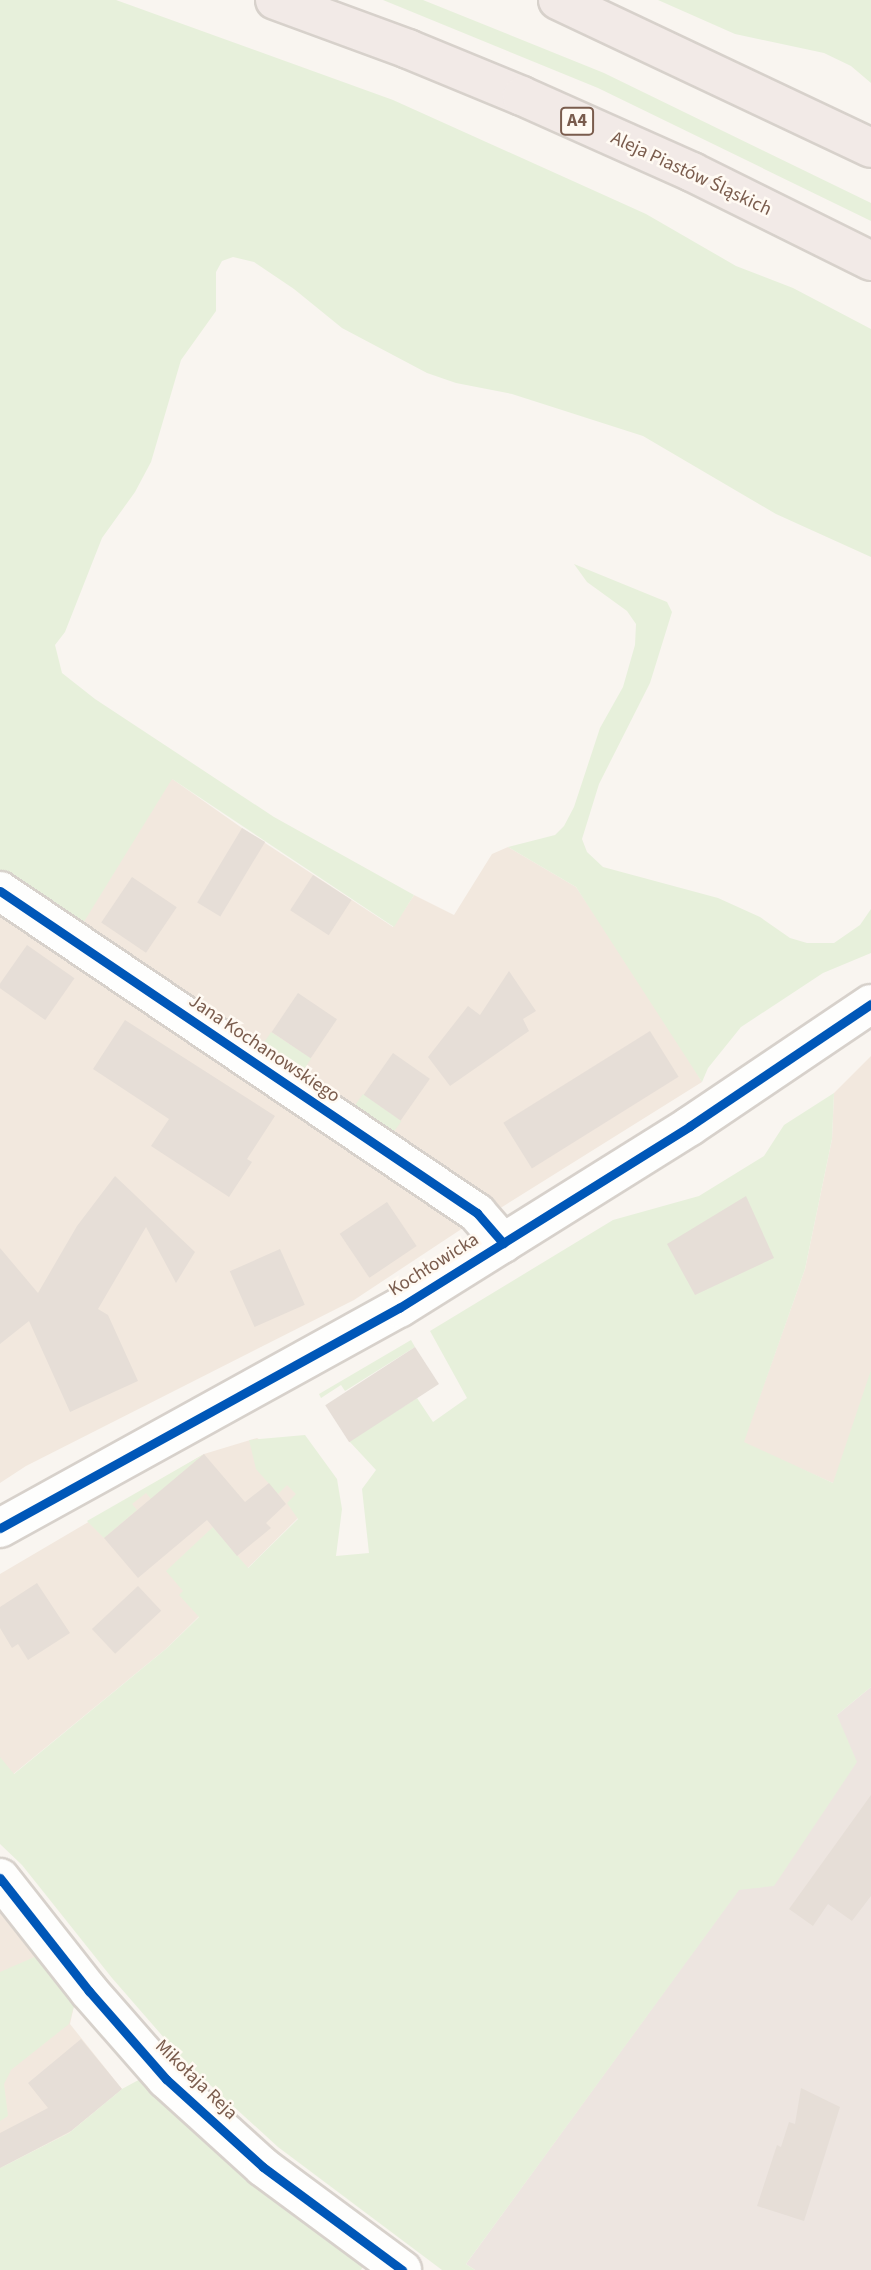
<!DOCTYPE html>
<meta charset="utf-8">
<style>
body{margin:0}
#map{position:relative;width:871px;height:2270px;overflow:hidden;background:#f9f5f0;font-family:"Source Sans 3",sans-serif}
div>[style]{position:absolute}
.residential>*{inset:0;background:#f2e8de}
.industrial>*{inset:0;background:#ede5e0}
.green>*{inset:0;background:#e7f0db;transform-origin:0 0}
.building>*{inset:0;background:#e6ded7;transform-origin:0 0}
.roads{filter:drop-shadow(2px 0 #d7d1cb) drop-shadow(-2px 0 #d7d1cb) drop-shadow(0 2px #d7d1cb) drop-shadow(0 -2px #d7d1cb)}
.street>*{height:38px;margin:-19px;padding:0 19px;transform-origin:19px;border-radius:19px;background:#fefefd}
.secondary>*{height:38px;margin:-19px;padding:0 19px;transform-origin:19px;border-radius:19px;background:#fefefd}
.highway>*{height:38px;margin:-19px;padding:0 19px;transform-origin:19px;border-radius:19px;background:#f2eae7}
.cycleway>*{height:9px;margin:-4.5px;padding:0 4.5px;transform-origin:4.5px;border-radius:4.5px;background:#0057b8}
span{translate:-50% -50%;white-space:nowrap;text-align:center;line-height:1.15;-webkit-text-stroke:5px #fffaf3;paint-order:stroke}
.shield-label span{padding:2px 5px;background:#fffaf3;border:2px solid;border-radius:5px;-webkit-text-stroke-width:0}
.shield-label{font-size:18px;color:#7a5c4d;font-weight:700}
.street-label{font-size:19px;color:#7a5c4d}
</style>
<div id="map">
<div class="residential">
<div style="clip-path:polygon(84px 717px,242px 828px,393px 927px,414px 895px,454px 915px,492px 854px,508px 847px,576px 887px,674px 1033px,702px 1082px,499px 1209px,0 871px,0 847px)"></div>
<div style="clip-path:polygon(0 914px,465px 1220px,463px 1228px,354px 1300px,26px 1466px,0 1483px)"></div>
<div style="clip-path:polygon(871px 1056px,871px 1506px,833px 1483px,743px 1443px,805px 1269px,832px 1139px,834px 1093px)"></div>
<div style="clip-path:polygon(257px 1438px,319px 1477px,298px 1518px,167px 1648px,0 1785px,0 1574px,204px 1454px)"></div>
<div style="clip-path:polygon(0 1902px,74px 2006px,70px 2024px,122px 2089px,69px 2133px,0 2168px)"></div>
</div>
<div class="industrial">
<div style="clip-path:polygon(871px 1687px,871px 2270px,475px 2270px,466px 2264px,739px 1889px,837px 1715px)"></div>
</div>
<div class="green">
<div style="clip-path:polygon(0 0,116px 0,393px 100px,646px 214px,736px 266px,793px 288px,871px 329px,871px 557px,776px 514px,643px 436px,512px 394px,456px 383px,427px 373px,342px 328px,294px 289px,254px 262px,233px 257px,222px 261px,216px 272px,216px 311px,181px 360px,151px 462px,135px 492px,102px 538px,65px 632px,55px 645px,62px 673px,95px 699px,274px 817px,414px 895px,394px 927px,172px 779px,82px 925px,0 871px)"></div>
<div style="clip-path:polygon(383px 0,423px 0,604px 73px,871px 203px,871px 221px,598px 88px)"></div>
<div style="clip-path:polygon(658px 0,871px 0,871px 83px,851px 66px,824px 53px,735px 34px)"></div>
<div style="clip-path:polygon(574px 564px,667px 602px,672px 612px,650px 683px,599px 784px,582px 839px,587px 852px,603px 867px,718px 898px,760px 917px,790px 938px,807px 943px,834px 943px,860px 925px,871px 909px,871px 953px,823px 973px,741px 1027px,708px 1068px,702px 1082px,576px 887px,508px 847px,555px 835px,564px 826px,574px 807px,600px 728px,623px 687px,635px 645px,636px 624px,627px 611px,587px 582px)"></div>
<div style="left:271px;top:1032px;width:48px;height:16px;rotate:33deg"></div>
<div style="clip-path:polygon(834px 1093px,832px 1139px,805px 1269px,744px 1442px,833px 1483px,871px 1370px,871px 1687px,837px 1715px,857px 1762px,774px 1886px,739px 1890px,466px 2264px,475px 2270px,442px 2270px,278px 2147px,186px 2063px,112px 1978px,22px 1865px,0 1844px,0 1757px,14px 1774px,167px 1648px,199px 1617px,179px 1595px,183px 1591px,166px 1571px,213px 1527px,248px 1568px,298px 1519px,287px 1503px,296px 1494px,287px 1485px,278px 1494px,256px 1469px,249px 1440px,305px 1435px,337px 1479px,342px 1509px,336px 1556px,369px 1553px,362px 1489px,376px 1470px,349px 1441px,417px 1398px,433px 1422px,467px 1398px,430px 1331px,613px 1220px,699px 1196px,764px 1156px,784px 1125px)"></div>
<div style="left:363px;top:1094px;width:47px;height:16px;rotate:35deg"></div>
<div style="clip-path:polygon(411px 1340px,415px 1347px,345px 1391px,341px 1385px,321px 1398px,319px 1394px)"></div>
<div style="clip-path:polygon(204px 1454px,151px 1499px,146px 1493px,132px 1504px,137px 1510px,104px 1538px,87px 1521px)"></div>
<div style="clip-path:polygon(39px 1955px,74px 2006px,69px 2024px,11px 2070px,4px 2084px,8px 2116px,0 2121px,0 1972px)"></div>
<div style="clip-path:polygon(144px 2077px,364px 2265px,361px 2270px,0 2270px,0 2168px,69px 2133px,122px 2089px)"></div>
</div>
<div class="building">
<div style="left:242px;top:828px;width:27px;height:87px;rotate:31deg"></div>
<div style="left:313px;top:875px;width:46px;height:42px;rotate:33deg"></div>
<div style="left:132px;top:877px;width:54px;height:55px;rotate:34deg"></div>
<div style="left:27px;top:945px;width:58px;height:51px;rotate:35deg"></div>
<div style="clip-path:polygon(509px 971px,536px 1011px,523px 1019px,529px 1031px,450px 1086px,428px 1057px,468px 1006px,480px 1015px)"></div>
<div style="left:298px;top:993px;width:47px;height:47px;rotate:34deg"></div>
<div style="clip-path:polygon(125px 1020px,275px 1116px,247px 1159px,252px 1162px,229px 1197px,151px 1146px,169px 1119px,93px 1069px)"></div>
<div style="left:650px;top:1031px;width:54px;height:173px;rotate:58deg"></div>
<div style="left:393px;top:1053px;width:45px;height:51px;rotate:35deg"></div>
<div style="clip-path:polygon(115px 1176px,195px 1252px,176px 1283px,146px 1227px,98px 1309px,108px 1315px,138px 1381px,70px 1412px,29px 1321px,0 1344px,0 1248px,38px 1293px,77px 1226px)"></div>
<div style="clip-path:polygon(746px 1196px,774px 1258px,695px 1295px,667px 1244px)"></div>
<div style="left:387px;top:1202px;width:53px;height:57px;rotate:56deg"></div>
<div style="left:280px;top:1249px;width:61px;height:55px;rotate:66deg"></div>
<div style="left:415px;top:1347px;width:44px;height:107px;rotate:57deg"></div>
<div style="clip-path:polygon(204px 1454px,245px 1502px,269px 1483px,286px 1504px,266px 1523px,271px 1528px,237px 1556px,207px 1520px,138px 1578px,104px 1538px)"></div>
<div style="clip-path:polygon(37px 1583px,70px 1633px,28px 1660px,18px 1644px,12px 1648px,0 1628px,0 1607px)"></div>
<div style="left:138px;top:1586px;width:34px;height:63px;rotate:47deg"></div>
<div style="clip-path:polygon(871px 1795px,871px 1896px,852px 1921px,828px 1904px,813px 1926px,789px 1909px)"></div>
<div style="clip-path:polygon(81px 2039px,122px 2089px,71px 2131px,0 2168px,0 2133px,48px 2108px,28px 2083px)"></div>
<div style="clip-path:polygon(801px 2088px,840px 2107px,804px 2221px,757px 2206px,777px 2145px,781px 2147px,789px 2122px,795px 2124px)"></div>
</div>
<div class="roads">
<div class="street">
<div style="left:0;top:891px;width:576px;rotate:34.02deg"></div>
<div style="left:477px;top:1213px;width:40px;rotate:49deg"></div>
<div style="left:0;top:1878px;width:144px;rotate:51.8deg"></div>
<div style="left:89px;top:1991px;width:117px;rotate:48.8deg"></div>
<div style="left:166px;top:2079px;width:131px;rotate:42.2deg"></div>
<div style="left:263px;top:2167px;width:173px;rotate:36.5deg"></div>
</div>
<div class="secondary">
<div style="left:0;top:1528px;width:456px;rotate:-28.9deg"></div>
<div style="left:399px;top:1308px;width:343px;rotate:-32deg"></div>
<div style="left:690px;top:1126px;width:218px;rotate:-34deg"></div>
</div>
<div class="highway">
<div style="left:275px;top:0;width:142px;rotate:20.2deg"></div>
<div style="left:408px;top:49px;width:123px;rotate:22.4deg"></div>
<div style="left:522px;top:96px;width:186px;rotate:24.1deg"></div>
<div style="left:692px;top:172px;width:200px;rotate:26.4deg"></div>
<div style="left:558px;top:0;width:346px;rotate:25.3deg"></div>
</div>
</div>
<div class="cycleway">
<div style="left:0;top:891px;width:576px;rotate:34.02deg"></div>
<div style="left:477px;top:1213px;width:40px;rotate:49deg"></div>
<div style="left:0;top:1528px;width:456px;rotate:-28.9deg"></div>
<div style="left:399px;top:1308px;width:343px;rotate:-32deg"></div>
<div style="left:690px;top:1126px;width:218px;rotate:-34deg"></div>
<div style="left:0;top:1878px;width:144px;rotate:51.8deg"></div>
<div style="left:89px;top:1991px;width:117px;rotate:48.8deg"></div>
<div style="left:166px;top:2079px;width:131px;rotate:42.2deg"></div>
<div style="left:263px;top:2167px;width:173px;rotate:36.5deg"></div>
</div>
<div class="shield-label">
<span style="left:577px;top:121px">A4</span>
</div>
<div class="street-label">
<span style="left:691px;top:174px;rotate:25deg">Aleja Piastów Śląskich</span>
<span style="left:264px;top:1049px;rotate:34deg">Jana Kochanowskiego</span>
<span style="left:434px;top:1265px;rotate:-32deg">Kochłowicka</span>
<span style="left:196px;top:2080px;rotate:44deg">Mikołaja Reja</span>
</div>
</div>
